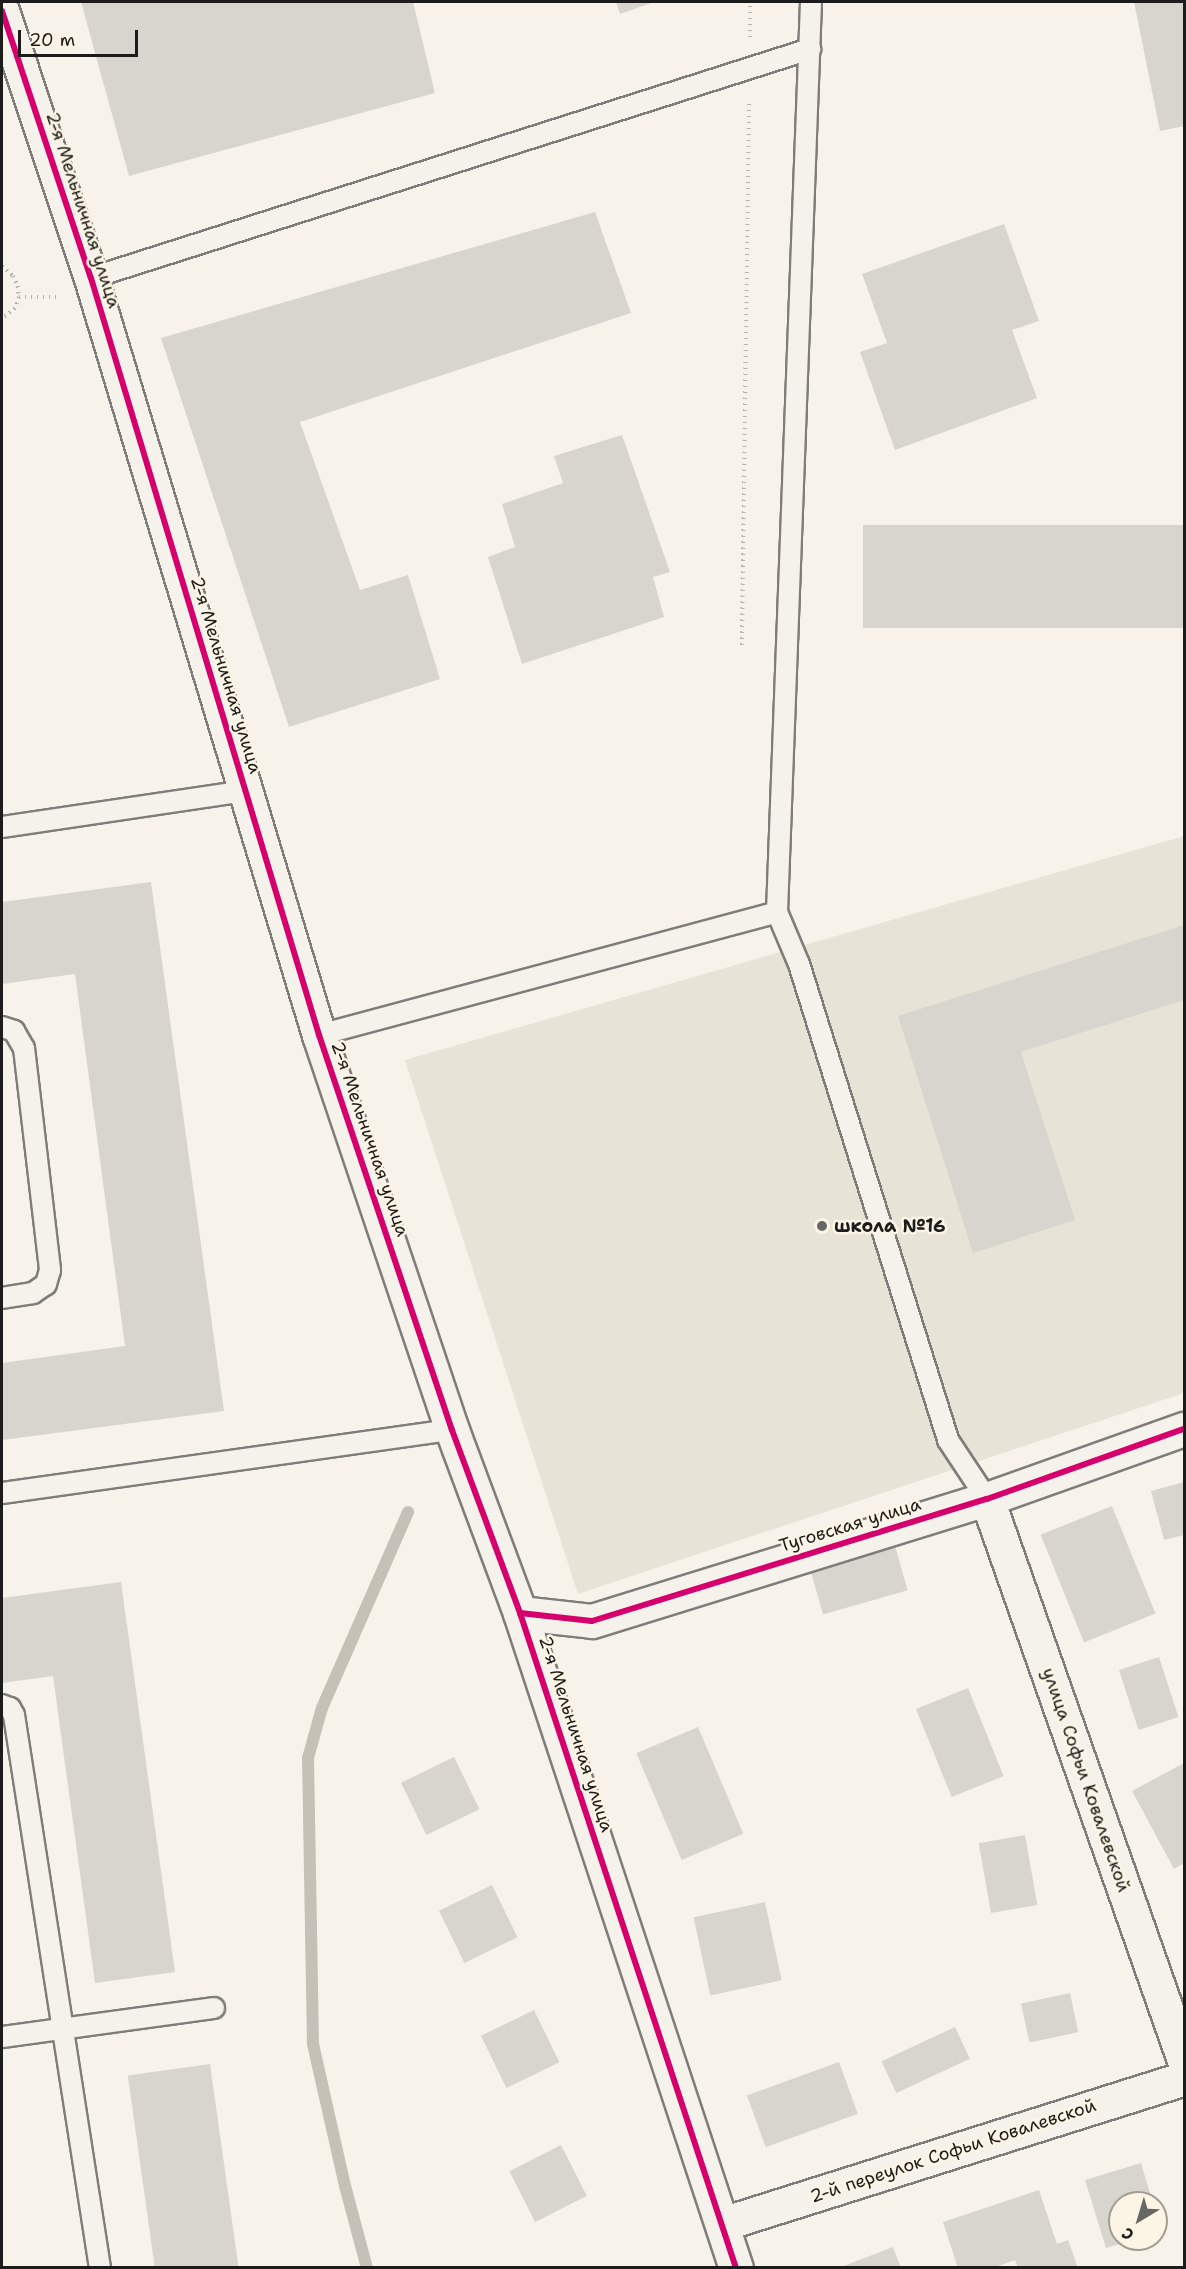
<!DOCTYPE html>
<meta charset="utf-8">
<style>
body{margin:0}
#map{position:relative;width:1186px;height:2269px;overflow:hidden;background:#f7f3ea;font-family:"Shantell Sans",sans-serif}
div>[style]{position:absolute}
.built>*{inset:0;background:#e8e3d7}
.stream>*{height:12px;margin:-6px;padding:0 6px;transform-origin:6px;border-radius:6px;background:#c5c1b7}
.building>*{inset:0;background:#d8d5cf;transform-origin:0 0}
.path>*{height:4px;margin-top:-2px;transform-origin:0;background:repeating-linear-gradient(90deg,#b6b4af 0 1.5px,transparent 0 6px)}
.roads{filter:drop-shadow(2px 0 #7f7d79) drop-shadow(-2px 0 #7f7d79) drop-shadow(0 2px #7f7d79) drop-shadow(0 -2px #7f7d79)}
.lane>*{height:20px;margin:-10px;padding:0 10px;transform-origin:10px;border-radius:10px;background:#f5f2ec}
.street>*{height:33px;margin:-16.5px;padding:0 16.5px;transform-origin:16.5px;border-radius:16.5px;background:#f5f2ec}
.cycleway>*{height:6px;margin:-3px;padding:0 3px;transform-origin:3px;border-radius:3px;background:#d6006c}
.dots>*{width:16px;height:16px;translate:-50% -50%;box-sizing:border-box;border:3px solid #fcf5e5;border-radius:50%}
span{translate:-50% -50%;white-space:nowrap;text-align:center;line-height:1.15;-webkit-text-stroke:5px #fcf5e5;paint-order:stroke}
.street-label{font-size:18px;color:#1c1c1c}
.poi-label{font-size:18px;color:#1c1c1c;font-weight:700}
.left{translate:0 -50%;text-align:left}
.frame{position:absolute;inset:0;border:3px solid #1c1c1c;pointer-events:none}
.north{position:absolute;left:1108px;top:2191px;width:60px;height:60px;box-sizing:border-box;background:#fcf5e5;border:2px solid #a29e95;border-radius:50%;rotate:218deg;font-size:16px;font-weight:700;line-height:24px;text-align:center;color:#1c1c1c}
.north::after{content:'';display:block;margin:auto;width:21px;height:27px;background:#696764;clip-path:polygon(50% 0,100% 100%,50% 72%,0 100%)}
.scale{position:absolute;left:18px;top:30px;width:120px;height:27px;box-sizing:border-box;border:3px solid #1c1c1c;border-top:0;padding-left:8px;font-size:18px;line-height:21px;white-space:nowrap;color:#1c1c1c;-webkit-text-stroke:4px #fcf5e5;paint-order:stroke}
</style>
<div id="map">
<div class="built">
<div style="clip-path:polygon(1184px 836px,1184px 1393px,578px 1594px,405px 1060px)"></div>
</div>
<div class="stream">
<div style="left:367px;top:2268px;width:85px;rotate:-105deg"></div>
<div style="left:345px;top:2186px;width:146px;rotate:-102.7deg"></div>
<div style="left:313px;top:2044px;width:286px;rotate:-91deg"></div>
<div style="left:308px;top:1758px;width:52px;rotate:-74.4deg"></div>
<div style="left:322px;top:1708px;width:214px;rotate:-66.3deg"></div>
</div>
<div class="building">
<div style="clip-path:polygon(81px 2px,413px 2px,435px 93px,129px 176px)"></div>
<div style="clip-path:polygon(616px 2px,654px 2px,620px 14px)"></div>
<div style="clip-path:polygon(1134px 2px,1184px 2px,1184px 126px,1160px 131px)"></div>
<div style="clip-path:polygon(595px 212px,631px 313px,300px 422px,360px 590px,408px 575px,440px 679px,289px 727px,161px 338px)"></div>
<div style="clip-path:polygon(1004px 224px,1039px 321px,1012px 330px,1037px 398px,895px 450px,860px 352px,887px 343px,862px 274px)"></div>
<div style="clip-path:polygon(622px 435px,670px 572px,653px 577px,664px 617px,522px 664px,488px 557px,515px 547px,502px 504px,563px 483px,554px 456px)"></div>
<div style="left:1184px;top:525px;width:103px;height:321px;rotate:90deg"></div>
<div style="clip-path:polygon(151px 882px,224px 1411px,2px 1440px,2px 1363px,125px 1346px,75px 974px,2px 984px,2px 902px)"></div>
<div style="clip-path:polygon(1184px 925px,1184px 1000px,1021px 1052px,1075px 1220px,973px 1253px,898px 1016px)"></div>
<div style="clip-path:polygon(1184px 1482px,1184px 1535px,1164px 1540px,1151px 1491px)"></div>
<div style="left:1112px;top:1506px;width:116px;height:77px;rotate:68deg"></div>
<div style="left:895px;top:1546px;width:46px;height:88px;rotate:74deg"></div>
<div style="clip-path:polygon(121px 1582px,175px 1972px,95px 1983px,53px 1676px,2px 1683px,2px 1598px)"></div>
<div style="left:1159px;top:1657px;width:63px;height:42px;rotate:72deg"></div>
<div style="left:968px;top:1688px;width:95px;height:56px;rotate:68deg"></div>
<div style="left:698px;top:1727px;width:116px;height:67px;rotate:67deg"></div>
<div style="left:454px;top:1757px;width:58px;height:59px;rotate:64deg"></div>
<div style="clip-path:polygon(1184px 1763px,1184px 1863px,1174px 1869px,1132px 1791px)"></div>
<div style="left:1025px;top:1835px;width:71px;height:47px;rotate:80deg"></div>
<div style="left:492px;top:1885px;width:58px;height:59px;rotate:64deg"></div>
<div style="left:765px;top:1902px;width:80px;height:73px;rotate:78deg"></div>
<div style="left:1070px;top:1993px;width:40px;height:50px;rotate:78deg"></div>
<div style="left:534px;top:2010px;width:58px;height:59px;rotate:64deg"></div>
<div style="left:955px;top:2027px;width:35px;height:81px;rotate:65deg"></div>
<div style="left:839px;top:2062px;width:55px;height:98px;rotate:70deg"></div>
<div style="left:210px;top:2064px;width:206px;height:83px;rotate:82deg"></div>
<div style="left:561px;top:2145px;width:57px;height:58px;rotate:63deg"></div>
<div style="clip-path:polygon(1141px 2163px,1153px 2203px,1120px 2203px,1120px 2239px,1134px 2240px,1106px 2248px,1085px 2180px)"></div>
<div style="clip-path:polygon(1039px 2190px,1057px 2244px,1068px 2240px,1078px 2268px,1018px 2268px,1015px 2260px,993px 2268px,958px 2268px,943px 2222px)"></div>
<div style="clip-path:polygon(893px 2247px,901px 2268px,841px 2268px,841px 2267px)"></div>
</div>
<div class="path">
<div style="left:750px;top:37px;width:35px;rotate:-90deg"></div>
<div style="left:2px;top:266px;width:15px;rotate:42deg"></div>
<div style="left:13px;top:276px;width:11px;rotate:63deg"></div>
<div style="left:18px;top:286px;width:11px;rotate:85deg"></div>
<div style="left:19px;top:297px;width:12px;rotate:110deg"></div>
<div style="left:15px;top:308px;width:17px;rotate:140deg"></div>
<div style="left:19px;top:297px;width:38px"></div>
<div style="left:742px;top:645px;width:544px;rotate:-89.26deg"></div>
</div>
<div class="roads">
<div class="lane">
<div style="left:811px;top:2px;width:911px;rotate:92.14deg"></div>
<div style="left:777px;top:912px;width:56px;rotate:67.1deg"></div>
<div style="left:799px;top:964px;width:499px;rotate:72.6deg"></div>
<div style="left:948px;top:1440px;width:71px;rotate:56.5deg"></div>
<div style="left:91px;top:278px;width:755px;rotate:-17.67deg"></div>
<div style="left:2px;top:827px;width:247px;rotate:-8.4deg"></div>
<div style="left:2px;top:1027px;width:13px;rotate:18deg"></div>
<div style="left:14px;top:1031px;width:20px;rotate:60deg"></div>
<div style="left:24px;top:1048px;width:224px;rotate:83.3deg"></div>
<div style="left:50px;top:1270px;width:15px;rotate:106deg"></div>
<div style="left:46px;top:1284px;width:16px;rotate:145deg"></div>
<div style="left:33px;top:1293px;width:31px;rotate:171deg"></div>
<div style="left:319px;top:1035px;width:474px;rotate:-15deg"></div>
<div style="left:2px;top:1493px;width:454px;rotate:-8deg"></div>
<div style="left:2px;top:1705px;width:9px;rotate:21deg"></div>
<div style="left:10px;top:1708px;width:8px;rotate:60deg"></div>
<div style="left:14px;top:1715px;width:560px;rotate:81.16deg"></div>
<div style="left:2px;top:2037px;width:214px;rotate:-7.8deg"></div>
</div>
<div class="street">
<div style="left:2px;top:11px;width:281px;rotate:71.6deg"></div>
<div style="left:91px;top:278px;width:791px;rotate:73.24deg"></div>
<div style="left:319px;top:1035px;width:417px;rotate:71.4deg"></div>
<div style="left:452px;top:1430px;width:195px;rotate:69.6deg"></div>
<div style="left:520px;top:1613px;width:690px;rotate:71.75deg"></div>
<div style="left:987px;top:1499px;width:595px;rotate:70.65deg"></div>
<div style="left:520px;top:1613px;width:72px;rotate:6.3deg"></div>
<div style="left:592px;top:1621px;width:413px;rotate:-17.2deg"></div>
<div style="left:987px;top:1499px;width:209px;rotate:-19.6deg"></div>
<div style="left:722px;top:2224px;width:485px;rotate:-17.5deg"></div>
</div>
</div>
<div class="cycleway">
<div style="left:2px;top:11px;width:281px;rotate:71.6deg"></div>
<div style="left:91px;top:278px;width:791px;rotate:73.24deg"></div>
<div style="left:319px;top:1035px;width:417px;rotate:71.4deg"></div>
<div style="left:452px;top:1430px;width:195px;rotate:69.6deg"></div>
<div style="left:520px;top:1613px;width:690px;rotate:71.75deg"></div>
<div style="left:520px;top:1613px;width:72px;rotate:6.3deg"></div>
<div style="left:592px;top:1621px;width:413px;rotate:-17.2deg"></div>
<div style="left:987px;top:1499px;width:209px;rotate:-19.6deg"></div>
</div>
<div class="dots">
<div style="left:822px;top:1226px;background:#696764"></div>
</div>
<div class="street-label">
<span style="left:83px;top:210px;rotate:72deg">2-я Мельничная улица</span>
<span style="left:226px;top:675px;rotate:73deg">2-я Мельничная улица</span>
<span style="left:370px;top:1139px;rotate:71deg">2-я Мельничная улица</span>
<span style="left:850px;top:1525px;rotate:-17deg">Туговская улица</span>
<span style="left:576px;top:1734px;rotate:72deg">2-я Мельничная улица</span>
<span style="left:1086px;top:1780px;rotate:71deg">улица Софьи Ковалевской</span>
<span style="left:953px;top:2151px;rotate:-18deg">2-й переулок Софьи Ковалевской</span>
</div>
<div class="poi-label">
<span class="left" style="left:834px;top:1226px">школа №16</span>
</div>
<div class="frame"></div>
<div class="north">С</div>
<div class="scale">20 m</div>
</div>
